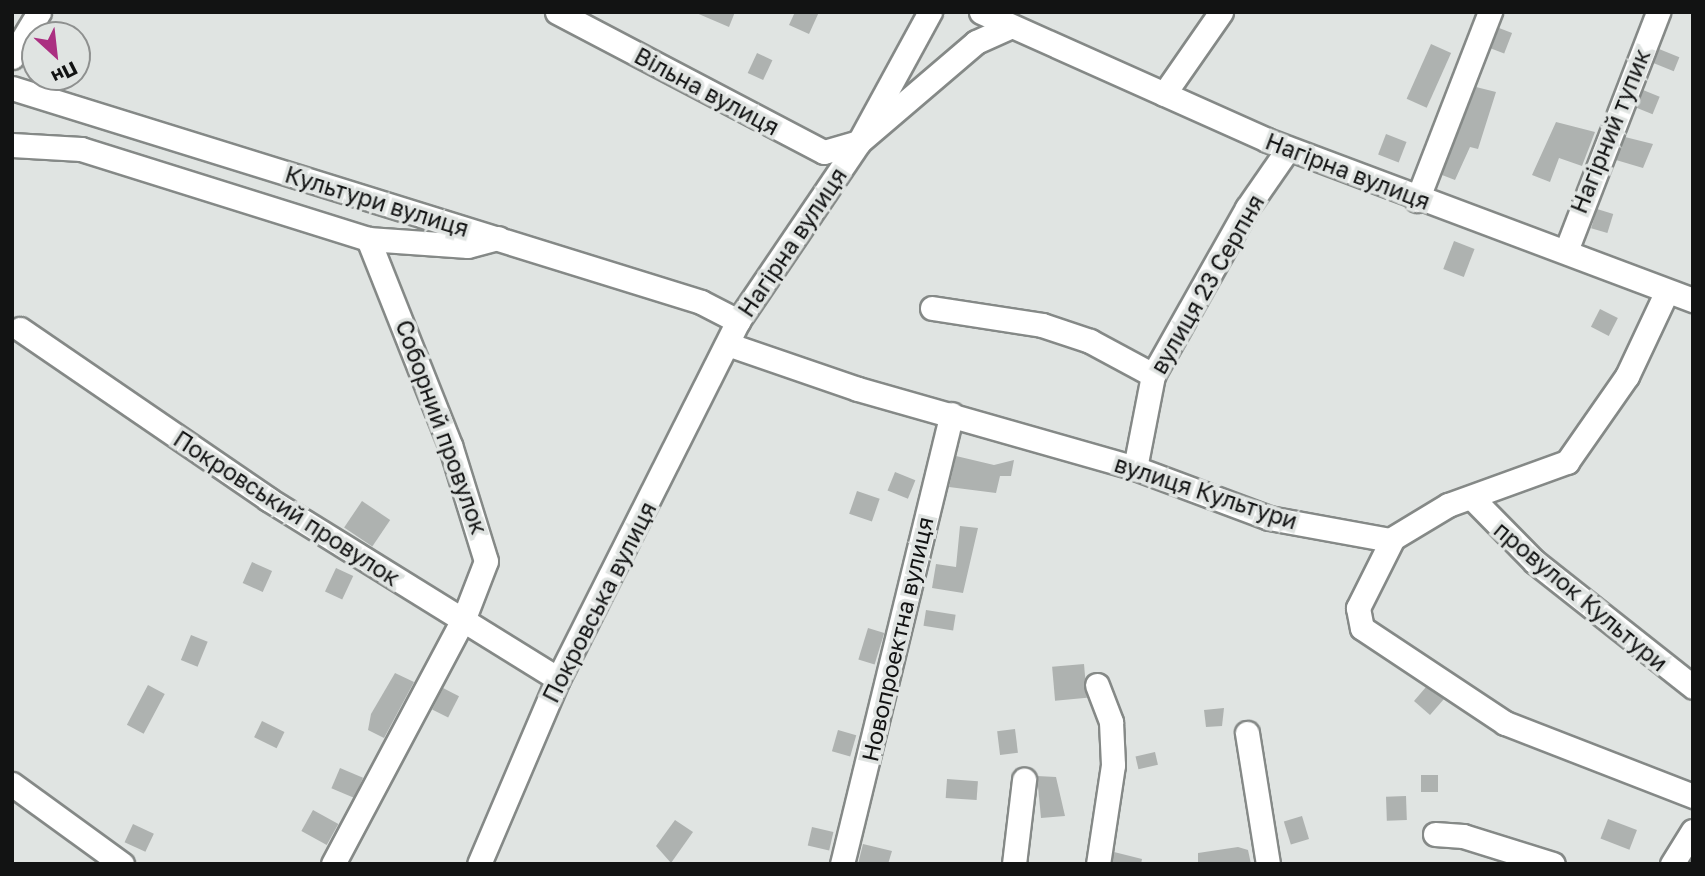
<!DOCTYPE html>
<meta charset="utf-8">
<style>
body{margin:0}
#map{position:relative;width:1705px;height:876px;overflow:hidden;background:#e0e4e2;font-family:"Golos Text",sans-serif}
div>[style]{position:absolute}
.building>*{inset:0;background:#aeb2b0;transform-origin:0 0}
.roads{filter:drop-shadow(2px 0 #858987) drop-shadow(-2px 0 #858987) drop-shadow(0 2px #858987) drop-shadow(0 -2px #858987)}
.minor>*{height:23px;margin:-11.5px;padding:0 11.5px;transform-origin:11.5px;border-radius:11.5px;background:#fff}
span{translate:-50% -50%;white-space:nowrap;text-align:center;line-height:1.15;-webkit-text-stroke:7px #e0e4e2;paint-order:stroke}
.street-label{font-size:23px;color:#121313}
.frame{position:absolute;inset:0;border:14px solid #121313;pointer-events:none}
.north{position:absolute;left:21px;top:21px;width:70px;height:70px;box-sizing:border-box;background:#e0e4e2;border:2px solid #8e908f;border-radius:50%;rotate:153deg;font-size:19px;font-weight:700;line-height:28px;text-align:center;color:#121313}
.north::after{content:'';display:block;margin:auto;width:24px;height:32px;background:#ab2f81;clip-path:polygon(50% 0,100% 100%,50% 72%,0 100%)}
</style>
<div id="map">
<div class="building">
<div style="clip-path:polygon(694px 12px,735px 12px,729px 27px)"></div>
<div style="clip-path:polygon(795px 12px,819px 12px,809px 34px,789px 25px)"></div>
<div style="left:1499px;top:28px;width:14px;height:22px;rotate:21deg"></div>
<div style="left:1431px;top:44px;width:22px;height:60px;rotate:24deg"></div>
<div style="left:1659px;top:49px;width:22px;height:15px;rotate:22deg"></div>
<div style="left:757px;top:53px;width:17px;height:22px;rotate:25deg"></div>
<div style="clip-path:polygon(1476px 87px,1496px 92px,1478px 149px,1470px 147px,1455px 180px,1442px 175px)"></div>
<div style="left:1643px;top:90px;width:18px;height:19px;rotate:22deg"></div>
<div style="clip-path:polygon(1556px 122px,1595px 132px,1582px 166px,1559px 158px,1550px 182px,1532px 175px)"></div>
<div style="left:1386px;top:134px;width:22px;height:22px;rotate:21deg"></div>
<div style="clip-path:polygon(1625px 137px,1653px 144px,1643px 168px,1616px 160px)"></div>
<div style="left:1597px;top:209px;width:17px;height:20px;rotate:17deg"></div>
<div style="left:1454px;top:241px;width:22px;height:30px;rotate:21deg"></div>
<div style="left:1600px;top:309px;width:20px;height:20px;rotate:27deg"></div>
<div style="clip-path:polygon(956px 456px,994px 465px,1014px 460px,1011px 476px,1000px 476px,996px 493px,949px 487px)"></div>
<div style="left:895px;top:472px;width:22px;height:20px;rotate:22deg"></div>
<div style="left:857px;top:491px;width:24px;height:24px;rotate:19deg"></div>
<div style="left:362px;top:501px;width:34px;height:32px;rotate:34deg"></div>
<div style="clip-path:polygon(960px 526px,978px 528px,963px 593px,932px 588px,936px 564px,956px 567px)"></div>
<div style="left:252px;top:562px;width:22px;height:23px;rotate:24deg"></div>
<div style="left:336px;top:568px;width:19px;height:26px;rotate:25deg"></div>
<div style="left:926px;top:610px;width:30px;height:16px;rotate:9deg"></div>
<div style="left:868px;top:628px;width:17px;height:33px;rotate:17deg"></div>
<div style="left:191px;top:635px;width:18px;height:27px;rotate:22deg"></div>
<div style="left:1084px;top:664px;width:34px;height:32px;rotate:85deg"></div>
<div style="clip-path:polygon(395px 673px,414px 682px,384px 738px,368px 730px,371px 714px)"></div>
<div style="left:148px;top:685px;width:19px;height:45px;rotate:28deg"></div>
<div style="clip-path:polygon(1426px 687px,1444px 699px,1430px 715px,1414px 701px)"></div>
<div style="left:443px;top:688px;width:18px;height:24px;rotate:27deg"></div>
<div style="clip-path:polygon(1224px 708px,1222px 726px,1206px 727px,1204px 710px)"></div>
<div style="left:262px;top:721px;width:25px;height:18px;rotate:26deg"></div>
<div style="left:1015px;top:729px;width:24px;height:18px;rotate:83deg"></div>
<div style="left:838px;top:730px;width:19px;height:22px;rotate:16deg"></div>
<div style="left:1155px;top:752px;width:13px;height:20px;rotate:77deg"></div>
<div style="left:340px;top:768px;width:25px;height:22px;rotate:23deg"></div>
<div style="left:1421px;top:775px;width:17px;height:17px"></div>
<div style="clip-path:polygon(1037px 776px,1056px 777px,1065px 816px,1041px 818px)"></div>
<div style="left:947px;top:779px;width:31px;height:19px;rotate:4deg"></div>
<div style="left:1406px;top:796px;width:24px;height:20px;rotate:88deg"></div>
<div style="left:313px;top:810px;width:29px;height:24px;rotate:29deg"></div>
<div style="left:1302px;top:816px;width:24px;height:19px;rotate:73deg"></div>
<div style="left:1608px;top:819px;width:31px;height:21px;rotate:21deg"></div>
<div style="clip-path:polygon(675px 820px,693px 832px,671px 863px,656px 846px)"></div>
<div style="left:133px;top:824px;width:23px;height:20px;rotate:25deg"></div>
<div style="left:812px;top:827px;width:22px;height:19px;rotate:13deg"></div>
<div style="clip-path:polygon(863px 844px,892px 851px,888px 864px,858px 864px)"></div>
<div style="clip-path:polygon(1238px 847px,1248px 850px,1251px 864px,1198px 864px,1198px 853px)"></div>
<div style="clip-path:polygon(1114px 852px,1142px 859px,1141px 864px,1112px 864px)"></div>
</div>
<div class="roads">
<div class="minor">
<div style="left:557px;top:12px;width:301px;rotate:27.7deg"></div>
<div style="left:824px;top:152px;width:36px;rotate:-16deg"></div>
<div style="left:859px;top:142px;width:154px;rotate:-40.5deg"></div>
<div style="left:976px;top:42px;width:36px;rotate:-24deg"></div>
<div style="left:981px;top:12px;width:313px;rotate:24.1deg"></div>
<div style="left:1267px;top:140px;width:455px;rotate:20.6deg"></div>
<div style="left:12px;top:57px;width:52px;rotate:-59deg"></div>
<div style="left:12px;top:88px;width:721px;rotate:17.25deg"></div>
<div style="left:701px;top:302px;width:42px;rotate:27.2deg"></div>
<div style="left:1164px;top:94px;width:100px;rotate:-55.2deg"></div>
<div style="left:12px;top:145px;width:69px;rotate:3.3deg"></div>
<div style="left:81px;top:149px;width:301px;rotate:17.4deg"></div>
<div style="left:368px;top:239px;width:100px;rotate:4deg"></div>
<div style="left:468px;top:246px;width:31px;rotate:-15deg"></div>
<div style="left:1417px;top:200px;width:202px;rotate:-68.8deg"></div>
<div style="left:1566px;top:251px;width:256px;rotate:-68.9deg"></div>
<div style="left:932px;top:308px;width:111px;rotate:8.8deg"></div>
<div style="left:1042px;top:325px;width:51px;rotate:18.4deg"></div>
<div style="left:1090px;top:341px;width:72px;rotate:28.4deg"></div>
<div style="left:20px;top:329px;width:301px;rotate:34.4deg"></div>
<div style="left:268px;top:499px;width:341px;rotate:31.8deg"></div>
<div style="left:730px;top:345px;width:135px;rotate:19deg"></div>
<div style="left:858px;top:389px;width:288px;rotate:15.9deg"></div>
<div style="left:1135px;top:468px;width:143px;rotate:20.5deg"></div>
<div style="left:1269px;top:518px;width:123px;rotate:10.3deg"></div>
<div style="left:1390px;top:540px;width:68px;rotate:-31.1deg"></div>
<div style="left:1448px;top:505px;width:127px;rotate:-19.9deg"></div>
<div style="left:1567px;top:462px;width:105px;rotate:-55.1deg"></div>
<div style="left:1627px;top:376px;width:92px;rotate:-64.8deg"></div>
<div style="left:1135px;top:468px;width:95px;rotate:-79deg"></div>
<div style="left:1153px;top:375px;width:192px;rotate:-60.6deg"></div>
<div style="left:1247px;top:208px;width:72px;rotate:-55.2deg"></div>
<div style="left:1473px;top:499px;width:88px;rotate:45.5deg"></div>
<div style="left:1535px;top:562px;width:201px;rotate:38.3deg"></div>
<div style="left:1392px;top:540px;width:76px;rotate:116.6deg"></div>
<div style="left:1358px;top:608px;width:20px;rotate:79deg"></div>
<div style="left:1362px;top:628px;width:172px;rotate:33.6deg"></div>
<div style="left:1505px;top:723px;width:202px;rotate:21.2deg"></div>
<div style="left:1097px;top:685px;width:40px;rotate:69deg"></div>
<div style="left:1111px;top:722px;width:43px;rotate:87.3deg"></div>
<div style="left:1113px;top:765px;width:100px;rotate:98.6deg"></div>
<div style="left:1247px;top:733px;width:133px;rotate:80.9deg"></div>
<div style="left:12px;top:784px;width:136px;rotate:36deg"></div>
<div style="left:1435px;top:834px;width:28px;rotate:4deg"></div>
<div style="left:1463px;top:836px;width:94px;rotate:17.3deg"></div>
<div style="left:333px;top:864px;width:279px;rotate:-62deg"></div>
<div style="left:464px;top:618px;width:61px;rotate:-68.9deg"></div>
<div style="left:486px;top:561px;width:121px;rotate:-107.2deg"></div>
<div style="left:450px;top:445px;width:222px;rotate:-111.7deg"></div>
<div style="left:479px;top:864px;width:201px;rotate:-66.9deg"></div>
<div style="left:558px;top:679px;width:401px;rotate:-63.3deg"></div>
<div style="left:738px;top:321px;width:216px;rotate:-55.9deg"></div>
<div style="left:859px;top:142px;width:148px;rotate:-61.4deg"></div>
<div style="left:842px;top:864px;width:463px;rotate:-76.3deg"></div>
<div style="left:1014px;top:864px;width:85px;rotate:-83.2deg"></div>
<div style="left:1672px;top:864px;width:39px;rotate:-58deg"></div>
</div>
</div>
<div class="street-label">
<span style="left:707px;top:91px;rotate:28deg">Вільна вулиця</span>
<span style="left:1610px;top:131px;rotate:-68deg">Нагірний тупик</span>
<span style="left:1348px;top:171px;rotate:21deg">Нагірна вулиця</span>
<span style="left:377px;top:201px;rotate:17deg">Культури вулиця</span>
<span style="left:792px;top:242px;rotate:-56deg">Нагірна вулиця</span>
<span style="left:1207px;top:284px;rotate:-60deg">вулиця 23 Серпня</span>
<span style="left:442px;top:427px;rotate:70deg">Соборний провулок</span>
<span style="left:1206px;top:492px;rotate:18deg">вулиця Культури</span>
<span style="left:287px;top:508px;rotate:33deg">Покровський провулок</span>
<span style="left:1581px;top:596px;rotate:40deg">провулок Культури</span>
<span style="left:599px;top:602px;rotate:-63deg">Покровська вулиця</span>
<span style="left:897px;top:639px;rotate:-77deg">Новопроектна вулиця</span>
</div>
<div class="frame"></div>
<div class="north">Пн</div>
</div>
